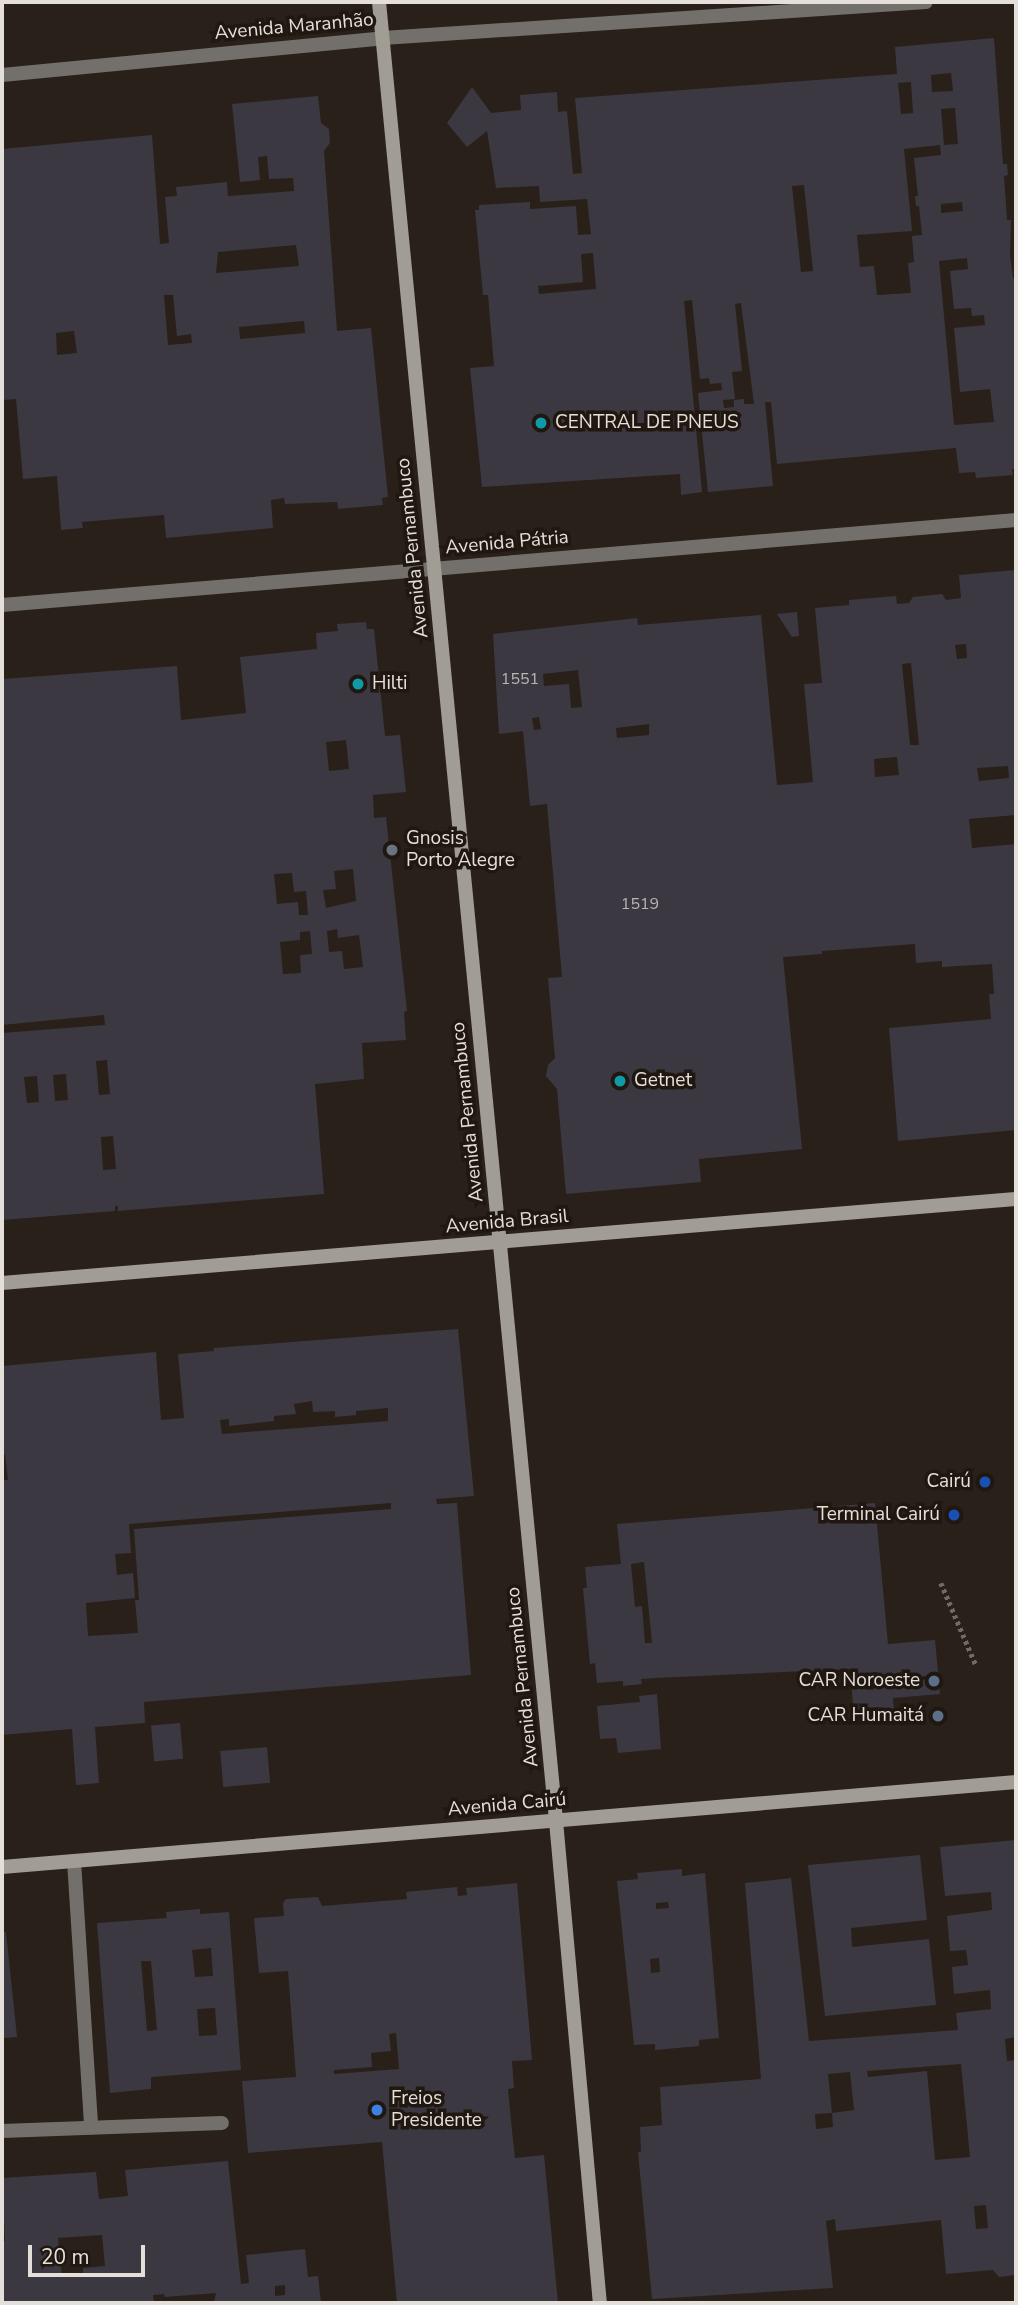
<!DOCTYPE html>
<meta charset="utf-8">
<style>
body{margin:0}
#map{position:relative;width:1018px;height:2305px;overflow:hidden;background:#292019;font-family:"Nunito Sans",sans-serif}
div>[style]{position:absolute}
.building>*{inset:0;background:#3c3842;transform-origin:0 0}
.path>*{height:4.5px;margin-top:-2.25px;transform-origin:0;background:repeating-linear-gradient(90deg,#726a63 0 3.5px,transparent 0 7px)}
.lane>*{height:14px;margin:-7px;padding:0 7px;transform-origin:7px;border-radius:7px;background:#73706b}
.street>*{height:14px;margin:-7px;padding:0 7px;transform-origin:7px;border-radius:7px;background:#73706b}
.secondary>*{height:14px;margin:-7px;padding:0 7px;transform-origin:7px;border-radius:7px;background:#a19c94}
.dots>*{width:19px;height:19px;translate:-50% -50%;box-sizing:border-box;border:4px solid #1f1710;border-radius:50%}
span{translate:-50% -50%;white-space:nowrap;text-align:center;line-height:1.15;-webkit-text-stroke:7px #1f1710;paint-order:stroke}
.number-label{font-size:16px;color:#bbb5b4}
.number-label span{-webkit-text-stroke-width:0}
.street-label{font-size:19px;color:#e5dfda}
.poi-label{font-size:19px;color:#e5dfda}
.left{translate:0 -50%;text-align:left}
.right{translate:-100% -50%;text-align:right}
.frame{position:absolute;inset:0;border:4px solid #e5dfda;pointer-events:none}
.scale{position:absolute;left:28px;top:2245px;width:117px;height:32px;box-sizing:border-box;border:4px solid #e5dfda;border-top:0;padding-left:9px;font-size:21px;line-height:24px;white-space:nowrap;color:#e5dfda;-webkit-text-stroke:5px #1f1710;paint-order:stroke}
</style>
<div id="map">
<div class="building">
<div style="clip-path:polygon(evenodd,994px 38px,1003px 164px,1007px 164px,1008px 175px,1004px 176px,1007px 220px,1011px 220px,1010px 255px,1013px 278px,1016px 279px,1016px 469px,1012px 469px,1013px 475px,976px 478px,975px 472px,959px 473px,956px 448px,777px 464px,771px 402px,765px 402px,773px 486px,708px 492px,698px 393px,722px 390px,721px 383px,710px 384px,709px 378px,700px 379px,692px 300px,684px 301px,702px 492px,681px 495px,680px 474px,482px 487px,470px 368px,494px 366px,488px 295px,483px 295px,475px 210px,479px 210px,479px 205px,530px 202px,530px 209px,576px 206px,578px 235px,591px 234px,587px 199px,540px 202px,539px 186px,496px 188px,487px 131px,467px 147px,447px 123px,472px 87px,491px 113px,521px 110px,520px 95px,557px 92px,558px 112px,567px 111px,573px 174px,582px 173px,575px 98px,897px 74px,895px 47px,994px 38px,951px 73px,953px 91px,932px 92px,931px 75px,951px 73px,994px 38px,911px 82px,913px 113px,901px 114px,898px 83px,911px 82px,994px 38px,955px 108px,958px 144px,944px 145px,941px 109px,955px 108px,994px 38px,940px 145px,941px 155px,914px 158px,918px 196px,915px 196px,916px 206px,919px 206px,922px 235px,912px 236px,914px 262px,908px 263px,911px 293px,877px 295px,874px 266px,860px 267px,857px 235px,912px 231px,904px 149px,940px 145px,994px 38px,804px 185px,813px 271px,801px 272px,792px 186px,804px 185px,994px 38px,962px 202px,963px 211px,941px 213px,941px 204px,962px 202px,994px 38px,593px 253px,596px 289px,539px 294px,538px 286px,583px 282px,581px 254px,593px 253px,994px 38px,967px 258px,968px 269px,950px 271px,954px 309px,971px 308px,972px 316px,984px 315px,985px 325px,954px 328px,960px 392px,990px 389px,994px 422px,954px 425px,939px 261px,967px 258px,994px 38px,741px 303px,754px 404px,744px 404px,744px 399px,734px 400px,734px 407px,724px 408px,723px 400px,735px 399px,732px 372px,742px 371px,735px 304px,741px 303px)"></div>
<div style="clip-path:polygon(evenodd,318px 96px,321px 123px,329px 129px,330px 143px,324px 151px,337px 331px,371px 328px,388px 497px,382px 498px,383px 505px,338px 509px,337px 502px,285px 504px,284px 498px,271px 500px,273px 528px,166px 538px,164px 515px,82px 522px,83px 528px,61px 530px,57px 476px,23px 479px,16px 399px,2px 400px,2px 149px,152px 135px,160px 244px,169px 243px,165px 197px,177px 196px,176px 187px,227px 182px,228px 196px,294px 191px,293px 178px,269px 179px,267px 156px,258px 157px,260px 180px,240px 182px,232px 104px,318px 96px,296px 245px,299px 266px,216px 273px,218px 252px,296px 245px,318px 96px,164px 295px,173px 295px,177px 336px,191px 334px,192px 343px,168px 345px,164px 295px,318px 96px,304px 321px,305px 333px,240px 339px,239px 327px,304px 321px,318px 96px,74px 331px,77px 353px,57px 355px,56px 333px,74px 331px)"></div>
<div style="clip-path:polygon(evenodd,1016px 570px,1016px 815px,969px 819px,972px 848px,1016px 844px,1016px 1130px,898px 1141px,889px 1028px,991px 1019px,989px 994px,994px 994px,992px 964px,942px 967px,942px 961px,916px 963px,915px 944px,822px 951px,822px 954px,783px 957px,802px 1149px,699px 1159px,701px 1182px,566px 1194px,557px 1089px,546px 1076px,548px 1065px,555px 1058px,548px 978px,562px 977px,547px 804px,530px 806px,523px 731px,499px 734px,493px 634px,637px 618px,638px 625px,761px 615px,777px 785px,805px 783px,813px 782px,804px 684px,822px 683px,815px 608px,849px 605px,849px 600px,896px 596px,897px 604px,909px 603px,913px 597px,942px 594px,946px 600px,961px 598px,959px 575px,1016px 570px,966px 644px,967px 658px,957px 659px,955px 645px,966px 644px,1016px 570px,911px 663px,919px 745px,910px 745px,902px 664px,911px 663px,1016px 570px,578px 670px,582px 707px,571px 708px,569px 684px,544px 686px,543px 674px,578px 670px,1016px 570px,539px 717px,541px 729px,534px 730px,532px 718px,539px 717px,1016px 570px,649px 724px,649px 735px,617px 738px,616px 728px,649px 724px,1016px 570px,897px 757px,899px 775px,875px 777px,874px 759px,897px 757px,1016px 570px,1008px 766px,1009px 778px,979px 781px,977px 768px,1008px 766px)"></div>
<div style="clip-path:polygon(797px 612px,799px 636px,792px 637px,777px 614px)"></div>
<div style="clip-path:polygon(evenodd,366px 622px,367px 629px,374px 629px,385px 736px,400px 735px,406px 792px,373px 795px,374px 818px,386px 817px,407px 1011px,404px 1012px,406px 1040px,362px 1043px,364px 1079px,315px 1084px,324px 1194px,118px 1211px,118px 1206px,115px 1206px,115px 1211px,2px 1220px,2px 1033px,105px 1025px,104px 1015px,2px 1025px,2px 679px,177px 666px,181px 720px,246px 713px,240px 657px,317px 649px,316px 633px,338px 631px,337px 624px,366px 622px,346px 740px,349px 769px,329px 771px,326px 742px,346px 740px,366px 622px,353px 869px,356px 901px,326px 908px,323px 890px,336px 889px,334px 871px,353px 869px,366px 622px,292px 873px,294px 892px,306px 891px,308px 915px,299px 915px,298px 902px,277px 904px,274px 874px,292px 873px,366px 622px,337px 929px,338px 938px,359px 935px,363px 967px,344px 969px,342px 951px,329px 952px,327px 931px,337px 929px,366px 622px,310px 931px,312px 954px,300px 955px,301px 973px,283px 974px,280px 942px,300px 940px,300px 932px,310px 931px,366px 622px,107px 1060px,110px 1094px,99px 1095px,96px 1061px,107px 1060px,366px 622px,66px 1074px,68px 1100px,55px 1101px,53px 1075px,66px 1074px,366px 622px,37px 1076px,39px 1102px,27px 1103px,24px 1077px,37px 1076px,366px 622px,113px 1136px,116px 1169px,103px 1170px,101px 1137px,113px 1136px)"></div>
<div style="clip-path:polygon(evenodd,458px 1329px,474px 1496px,436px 1499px,437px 1504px,457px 1503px,471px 1675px,144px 1702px,145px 1723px,95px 1727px,99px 1783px,76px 1785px,72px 1729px,2px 1735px,2px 1480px,8px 1480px,5px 1454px,2px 1455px,2px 1366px,156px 1352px,161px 1420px,184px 1418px,178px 1354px,214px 1351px,214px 1348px,458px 1329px,312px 1401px,313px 1412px,335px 1411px,335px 1417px,356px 1415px,356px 1411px,388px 1408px,388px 1421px,222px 1434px,220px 1420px,229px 1419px,229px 1426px,274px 1421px,274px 1416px,296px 1414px,294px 1404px,312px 1401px,458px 1329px,391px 1503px,391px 1509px,134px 1529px,139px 1600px,135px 1600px,138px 1633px,88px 1636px,86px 1603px,135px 1598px,133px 1573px,117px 1575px,115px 1554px,131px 1553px,129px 1524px,391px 1503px)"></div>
<div style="clip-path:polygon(evenodd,875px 1503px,888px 1644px,935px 1640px,940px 1694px,893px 1698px,894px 1712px,854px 1716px,850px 1669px,655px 1678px,641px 1679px,642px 1684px,623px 1686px,623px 1681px,597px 1683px,595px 1663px,590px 1664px,583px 1588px,587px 1588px,585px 1567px,621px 1564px,617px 1524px,875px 1503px,644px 1562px,652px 1643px,645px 1643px,642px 1606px,635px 1607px,631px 1564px,644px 1562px)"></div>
<div style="clip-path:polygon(657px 1694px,661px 1749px,618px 1753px,616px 1738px,600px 1739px,597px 1706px,640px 1702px,639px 1696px)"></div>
<div style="left:180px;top:1723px;width:36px;height:29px;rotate:85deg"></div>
<div style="left:267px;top:1747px;width:36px;height:47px;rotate:85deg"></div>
<div style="clip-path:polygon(evenodd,1016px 1840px,1016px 2037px,1005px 2039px,1007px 2061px,1016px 2060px,1016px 2275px,999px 2277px,993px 2270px,946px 2274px,941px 2220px,836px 2231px,835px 2219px,826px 2221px,833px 2288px,652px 2299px,638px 2152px,641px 2152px,640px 2127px,662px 2125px,660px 2087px,761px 2079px,745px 1883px,791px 1878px,809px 2041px,958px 2030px,956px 2013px,991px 2009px,990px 1990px,954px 1994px,952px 1967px,968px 1965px,966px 1950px,950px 1951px,947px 1916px,992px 1910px,991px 1892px,945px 1896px,940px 1847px,1016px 1840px,961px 2064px,970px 2157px,935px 2160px,927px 2071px,868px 2077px,867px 2071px,961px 2064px,1016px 1840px,850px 2072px,854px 2110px,832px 2113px,828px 2074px,850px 2072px,1016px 1840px,832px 2113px,833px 2127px,816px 2129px,815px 2114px,832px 2113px,1016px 1840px,986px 2205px,988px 2228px,976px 2229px,974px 2206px,986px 2205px)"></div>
<div style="clip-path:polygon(920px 1855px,927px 1920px,851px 1928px,852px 1947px,929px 1939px,936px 2005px,825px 2016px,808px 1865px)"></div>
<div style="clip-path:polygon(evenodd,682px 1869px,682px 1876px,705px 1873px,719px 2038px,699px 2040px,699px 2046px,655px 2050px,655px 2044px,634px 2045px,617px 1881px,638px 1879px,637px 1873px,682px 1869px,668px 1902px,669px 1908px,656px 1909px,656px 1903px,668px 1902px,682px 1869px,659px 1958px,660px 1972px,651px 1973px,650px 1959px,659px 1958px)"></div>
<div style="clip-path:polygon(evenodd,517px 1883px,532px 2060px,512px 2061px,514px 2088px,508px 2089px,512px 2131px,515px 2158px,544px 2155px,558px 2303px,397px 2303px,382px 2142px,248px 2153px,242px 2081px,296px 2077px,288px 1971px,259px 1973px,254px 1918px,284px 1916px,283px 1903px,286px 1899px,318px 1897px,322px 1906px,407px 1899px,406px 1892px,457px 1887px,458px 1896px,467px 1895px,466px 1888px,517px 1883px,396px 2033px,399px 2069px,334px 2074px,334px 2070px,372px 2067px,371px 2053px,391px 2051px,389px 2034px,396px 2033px)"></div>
<div style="clip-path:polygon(evenodd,200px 1909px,200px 1914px,229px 1912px,241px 2070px,151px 2077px,151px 2089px,110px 2093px,97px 1923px,167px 1918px,166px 1912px,200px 1909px,211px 1948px,213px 1976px,195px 1977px,192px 1950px,211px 1948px,200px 1909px,141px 1961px,151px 1961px,157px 2030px,147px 2031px,141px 1961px,200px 1909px,215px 2008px,217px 2035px,199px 2036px,197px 2009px,215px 2008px)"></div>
<div style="clip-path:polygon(2px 1932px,6px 1932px,17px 2037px,2px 2038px)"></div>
<div style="clip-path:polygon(evenodd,228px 2161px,241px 2284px,249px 2283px,246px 2255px,305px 2249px,308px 2277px,318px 2276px,321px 2303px,214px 2303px,216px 2293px,165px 2297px,164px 2294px,153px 2295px,154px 2303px,2px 2303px,2px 2241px,5px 2241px,2px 2178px,96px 2172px,99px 2199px,128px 2196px,125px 2170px,228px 2161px,102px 2235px,105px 2266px,83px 2268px,83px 2275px,62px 2277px,58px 2238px,102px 2235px,228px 2161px,285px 2285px,285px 2295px,275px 2296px,275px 2286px,285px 2285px)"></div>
</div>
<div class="path">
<div style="left:941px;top:1583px;width:89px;rotate:66.9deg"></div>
</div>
<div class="lane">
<div style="left:74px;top:1861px;width:267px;rotate:86.3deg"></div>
<div style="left:2px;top:2131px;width:220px;rotate:-2.1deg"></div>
</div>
<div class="street">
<div style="left:2px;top:75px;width:383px;rotate:-5.5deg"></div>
<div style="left:383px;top:38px;width:544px;rotate:-3.79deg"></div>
<div style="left:2px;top:605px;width:1018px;rotate:-4.79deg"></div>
</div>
<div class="secondary">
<div style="left:379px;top:2px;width:1828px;rotate:84.44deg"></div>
<div style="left:556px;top:1821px;width:484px;rotate:84.8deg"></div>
<div style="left:2px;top:1283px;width:1017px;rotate:-4.74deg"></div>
<div style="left:2px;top:1867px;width:1018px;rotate:-4.79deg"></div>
</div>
<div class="dots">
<div style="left:541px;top:423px;background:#0f9aa8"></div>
<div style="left:358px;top:684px;background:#0f9aa8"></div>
<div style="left:392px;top:850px;background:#6b7280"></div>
<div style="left:620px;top:1081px;background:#0f9aa8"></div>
<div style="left:985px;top:1482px;background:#1a4fb4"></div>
<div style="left:954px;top:1515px;background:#1a4fb4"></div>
<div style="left:934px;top:1681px;background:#5c6f8a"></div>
<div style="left:938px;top:1716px;background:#5c6f8a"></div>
<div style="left:377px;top:2110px;background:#3f7fe0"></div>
</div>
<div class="number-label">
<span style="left:520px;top:679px">1551</span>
<span style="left:640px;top:904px">1519</span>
</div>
<div class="street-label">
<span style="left:294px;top:27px;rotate:-5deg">Avenida Maranhão</span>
<span style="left:507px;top:543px;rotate:-5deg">Avenida Pátria</span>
<span style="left:413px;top:548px;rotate:-96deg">Avenida Pernambuco</span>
<span style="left:468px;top:1112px;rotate:-96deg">Avenida Pernambuco</span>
<span style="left:507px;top:1222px;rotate:-5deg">Avenida Brasil</span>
<span style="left:523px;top:1677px;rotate:-96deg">Avenida Pernambuco</span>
<span style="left:507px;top:1805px;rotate:-5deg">Avenida Cairú</span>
</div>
<div class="poi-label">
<span class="left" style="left:555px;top:423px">CENTRAL DE PNEUS</span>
<span class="left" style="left:372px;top:684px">Hilti</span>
<span class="left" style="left:406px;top:850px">Gnosis<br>Porto Alegre</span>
<span class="left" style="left:634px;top:1081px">Getnet</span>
<span class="right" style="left:971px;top:1482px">Cairú</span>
<span class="right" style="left:940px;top:1515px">Terminal Cairú</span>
<span class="right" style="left:920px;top:1681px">CAR Noroeste</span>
<span class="right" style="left:924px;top:1716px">CAR Humaitá</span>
<span class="left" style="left:391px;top:2110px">Freios<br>Presidente</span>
</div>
<div class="frame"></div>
<div class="scale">20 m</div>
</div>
